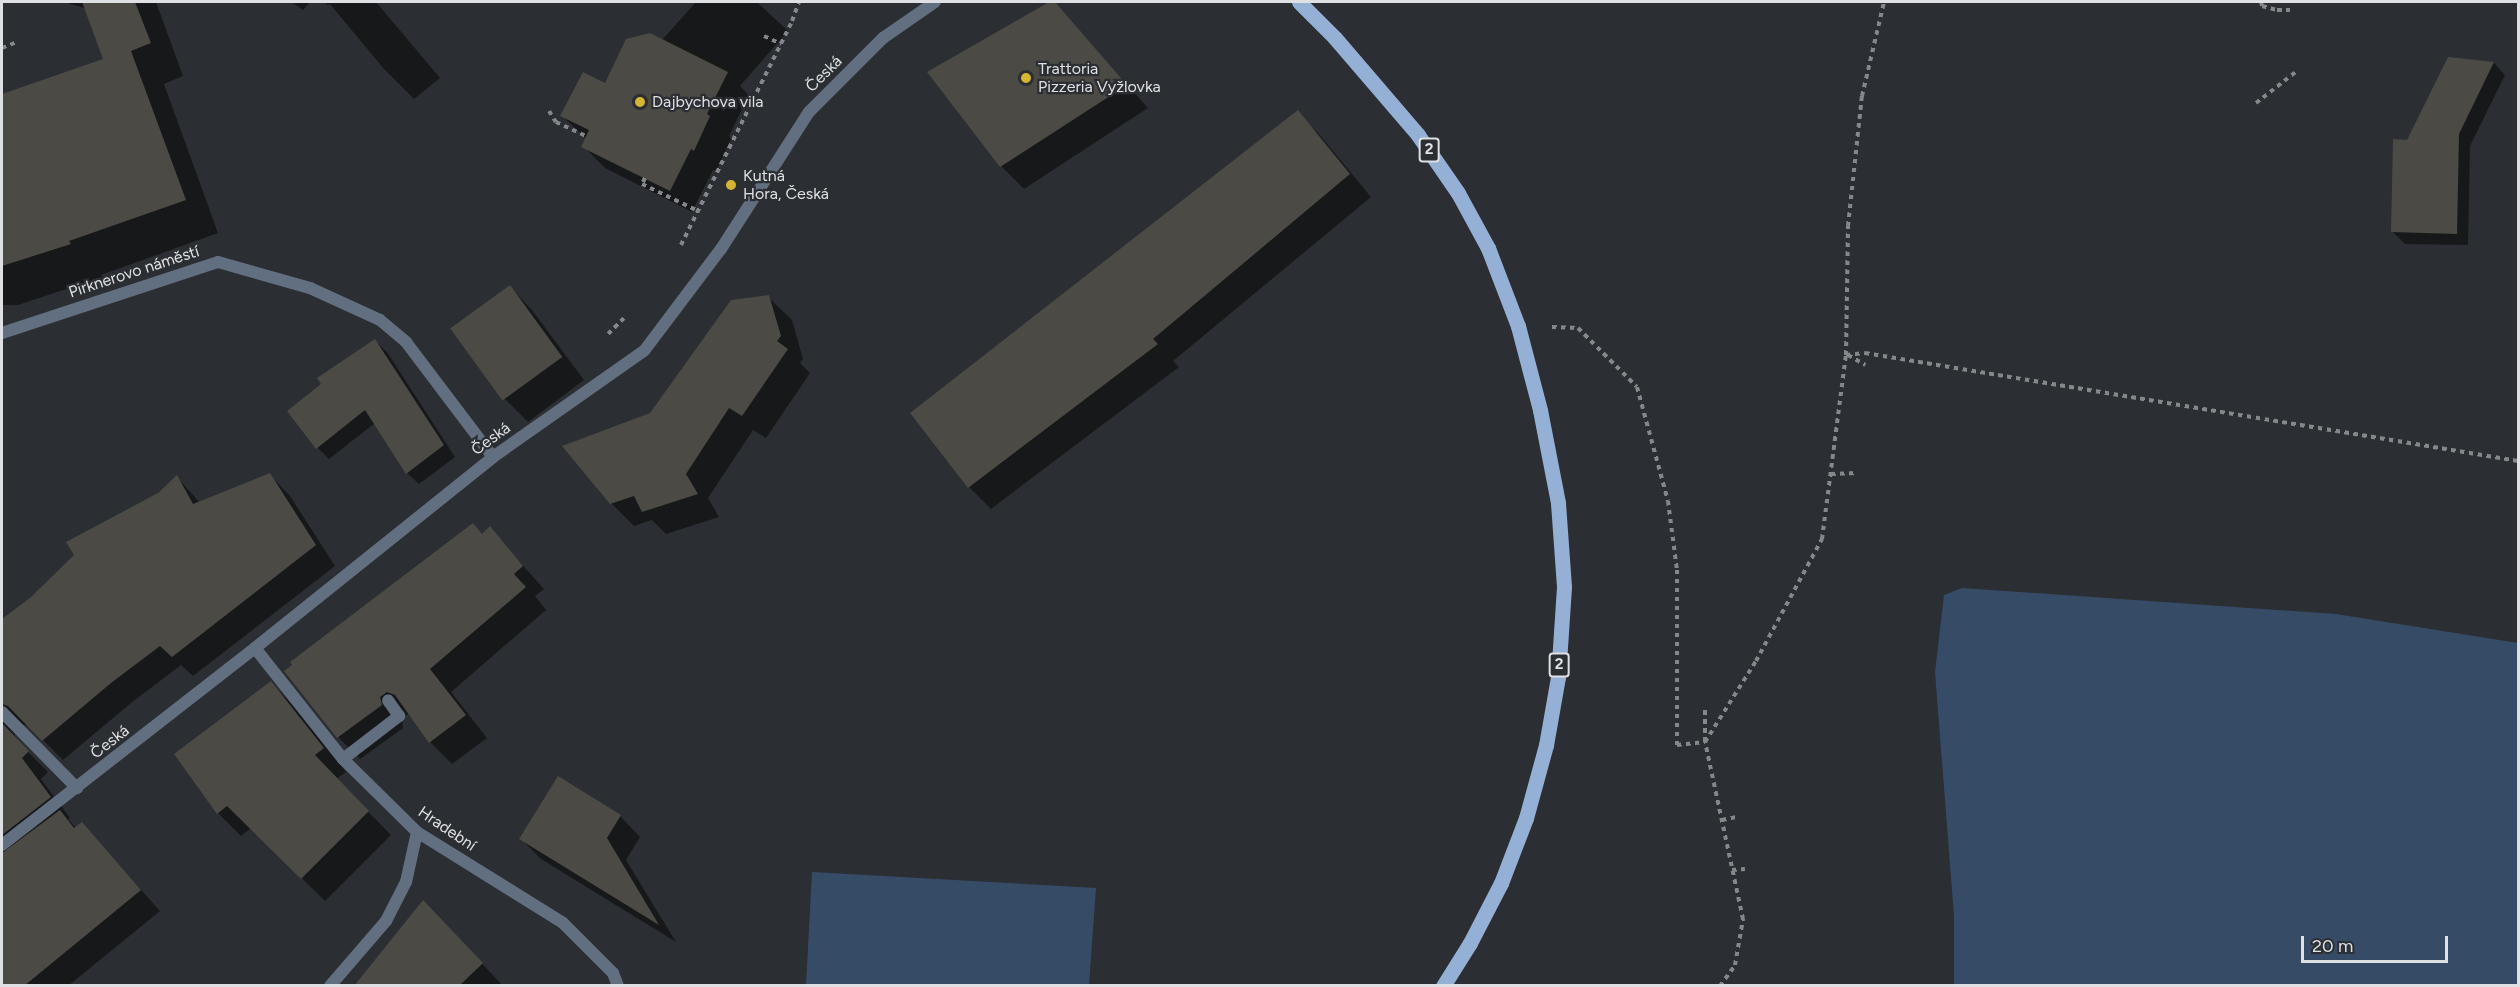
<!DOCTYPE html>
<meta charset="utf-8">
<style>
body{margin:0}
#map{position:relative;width:2520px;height:987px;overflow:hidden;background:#2b2e32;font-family:Figtree,sans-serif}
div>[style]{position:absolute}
.green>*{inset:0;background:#364b66}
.shadow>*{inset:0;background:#0007}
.building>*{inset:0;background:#4b4a45;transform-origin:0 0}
.path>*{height:4px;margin-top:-2px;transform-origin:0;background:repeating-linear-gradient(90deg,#85888b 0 4.5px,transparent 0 9px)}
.pedestrian>*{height:12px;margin:-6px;padding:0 6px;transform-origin:6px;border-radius:6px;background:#626f81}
.minor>*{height:12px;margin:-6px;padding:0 6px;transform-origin:6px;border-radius:6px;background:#626f81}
.primary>*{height:15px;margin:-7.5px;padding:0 7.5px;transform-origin:7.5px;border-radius:7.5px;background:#95b0d5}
.dots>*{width:16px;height:16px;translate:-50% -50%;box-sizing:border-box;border:3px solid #2b2e32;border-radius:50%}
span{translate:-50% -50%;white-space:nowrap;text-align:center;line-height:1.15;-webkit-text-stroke:4.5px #2b2e32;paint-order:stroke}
.shield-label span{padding:2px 4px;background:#2b2e32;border:2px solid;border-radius:4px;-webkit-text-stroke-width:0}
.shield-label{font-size:15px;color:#dee0e3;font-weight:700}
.poi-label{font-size:16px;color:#dee0e3}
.left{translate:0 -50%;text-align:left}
.street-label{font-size:16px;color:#dee0e3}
.frame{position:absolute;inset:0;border:3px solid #dee0e3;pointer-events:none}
.scale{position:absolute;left:2301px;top:936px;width:147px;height:27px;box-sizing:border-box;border:3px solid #dee0e3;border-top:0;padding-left:8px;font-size:18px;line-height:21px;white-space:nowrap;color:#dee0e3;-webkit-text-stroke:4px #2b2e32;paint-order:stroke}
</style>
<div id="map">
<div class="green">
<div style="clip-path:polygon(1962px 588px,2336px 614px,2518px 643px,2518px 985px,1954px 985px,1954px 916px,1935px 672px,1944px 595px)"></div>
<div style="clip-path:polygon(812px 872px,1096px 888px,1089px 985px,806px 985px)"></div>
</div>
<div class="shadow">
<div style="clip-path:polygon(64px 2px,156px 2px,183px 76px,164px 84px,218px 233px,101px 275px,103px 277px,18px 305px,2px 305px,2px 96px,105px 60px,91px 10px)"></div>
<div style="clip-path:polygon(292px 2px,310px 2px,303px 10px)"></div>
<div style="clip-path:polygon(324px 2px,376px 2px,440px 78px,414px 99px,384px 69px,330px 4px,328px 5px)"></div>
<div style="clip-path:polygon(696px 2px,757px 2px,788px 31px,740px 86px,749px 95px,729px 136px,731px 139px,716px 171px,713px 170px,692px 212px,605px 168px,583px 146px,587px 139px,562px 116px,662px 40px)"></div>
<div style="clip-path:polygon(1053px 2px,1148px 108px,1024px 189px,1001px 166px,929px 73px)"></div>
<div style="clip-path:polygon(2449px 58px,2494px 63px,2505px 75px,2470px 146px,2468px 245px,2405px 244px,2393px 232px)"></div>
<div style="clip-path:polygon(1297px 112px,1319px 134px,1371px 197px,1173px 361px,1179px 367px,991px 509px,969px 487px,912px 414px)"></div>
<div style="clip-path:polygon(510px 287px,532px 310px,584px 380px,528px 422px,505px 399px,454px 332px)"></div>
<div style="clip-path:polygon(768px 297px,792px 320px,803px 359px,800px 363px,810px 373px,766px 438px,753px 430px,708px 498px,719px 517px,666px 534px,652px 520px,634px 526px,611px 503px)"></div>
<div style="clip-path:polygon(375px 341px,387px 352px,455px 457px,419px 484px,407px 473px,375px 423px,329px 459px,318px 448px)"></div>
<div style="clip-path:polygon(270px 475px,290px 496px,335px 566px,193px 676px,181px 665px,131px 703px,63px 760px,29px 726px,20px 724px,14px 730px,16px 740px,48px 772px,41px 779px,70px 818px,68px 819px,76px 828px,82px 824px,160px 911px,68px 986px,2px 986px,2px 698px,17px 687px,2px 670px,2px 621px,177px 477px,200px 503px)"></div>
<div style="clip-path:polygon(490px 529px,544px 589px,535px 596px,546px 610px,451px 692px,487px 738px,452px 764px,430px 742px,409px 713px,402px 719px,403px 728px,360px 759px,338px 737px,286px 672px)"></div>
<div style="clip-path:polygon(271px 683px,294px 706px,346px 772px,336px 779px,391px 835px,325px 901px,251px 828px,241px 836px,218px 813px,176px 754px)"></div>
<div style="clip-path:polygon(620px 816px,640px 837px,626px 860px,676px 942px,541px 859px,521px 839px)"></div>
<div style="clip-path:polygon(451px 930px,503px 986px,356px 986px)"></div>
</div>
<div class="building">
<div style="clip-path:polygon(82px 2px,135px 2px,151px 43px,131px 51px,186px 200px,69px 241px,71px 244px,2px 266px,2px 94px,103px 59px)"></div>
<div style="clip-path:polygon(1049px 2px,1055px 2px,1127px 85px,1000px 167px,927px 72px)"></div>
<div style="clip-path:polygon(650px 33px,728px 72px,707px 114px,710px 116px,694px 151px,691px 149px,670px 191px,581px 147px,589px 130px,560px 116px,583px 72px,605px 83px,626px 39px)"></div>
<div style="clip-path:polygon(2448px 57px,2494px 62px,2459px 134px,2457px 234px,2391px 232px,2393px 139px,2407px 140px)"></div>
<div style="clip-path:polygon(1298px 110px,1350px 174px,1153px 339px,1158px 344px,968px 488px,910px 413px)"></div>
<div style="left:510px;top:285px;width:89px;height:74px;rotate:54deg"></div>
<div style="clip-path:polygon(769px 295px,781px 336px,777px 341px,788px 349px,742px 416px,729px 408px,686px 474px,698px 494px,642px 512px,634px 496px,610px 504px,562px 446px,650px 413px,731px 300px)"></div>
<div style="clip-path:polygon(375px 339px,444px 445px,406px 474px,365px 410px,316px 449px,287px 411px,321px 384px,317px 378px)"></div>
<div style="clip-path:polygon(270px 473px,316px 545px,172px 657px,160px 646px,111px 683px,42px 741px,8px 706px,2px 704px,2px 619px,31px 597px,74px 555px,66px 542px,158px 493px,177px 475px,193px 504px)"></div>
<div style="clip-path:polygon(473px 523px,482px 534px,490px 526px,523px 566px,514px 574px,526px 587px,430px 669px,466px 715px,429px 743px,395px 695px,387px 692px,380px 697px,382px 705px,337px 738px,284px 671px,292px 665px,290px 662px)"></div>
<div style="clip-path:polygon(271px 681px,324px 748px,315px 755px,369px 811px,301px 879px,227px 806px,217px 814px,174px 754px)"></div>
<div style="clip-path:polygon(2px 723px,29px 751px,22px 758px,51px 797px,2px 835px)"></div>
<div style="clip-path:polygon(558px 776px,621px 815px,607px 838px,659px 925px,519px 839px)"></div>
<div style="clip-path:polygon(60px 810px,74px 828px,82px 822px,141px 890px,24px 986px,2px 986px,2px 853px)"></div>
<div style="clip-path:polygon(423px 900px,483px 963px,459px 986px,354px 986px)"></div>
</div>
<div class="path">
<div style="left:2261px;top:2px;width:4px;rotate:76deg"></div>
<div style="left:2262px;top:6px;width:16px;rotate:15deg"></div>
<div style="left:2277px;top:10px;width:16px"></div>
<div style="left:764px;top:36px;width:19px;rotate:25deg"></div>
<div style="left:2px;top:48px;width:16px;rotate:-22deg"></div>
<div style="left:2256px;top:103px;width:52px;rotate:-38deg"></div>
<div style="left:549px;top:111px;width:13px;rotate:58deg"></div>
<div style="left:556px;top:122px;width:33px;rotate:25deg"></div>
<div style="left:645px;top:178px;width:7px;rotate:117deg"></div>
<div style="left:642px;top:184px;width:62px;rotate:25.7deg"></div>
<div style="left:681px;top:245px;width:250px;rotate:-63.6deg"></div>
<div style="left:792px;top:21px;width:20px;rotate:-70deg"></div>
<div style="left:1552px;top:327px;width:26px;rotate:2deg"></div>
<div style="left:1578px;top:328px;width:83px;rotate:45deg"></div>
<div style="left:1637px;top:387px;width:118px;rotate:74.8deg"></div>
<div style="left:1668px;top:501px;width:70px;rotate:82.6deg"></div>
<div style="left:1677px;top:570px;width:175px;rotate:90deg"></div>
<div style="left:1677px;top:745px;width:28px;rotate:-6deg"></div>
<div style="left:1705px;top:742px;width:36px;rotate:-90deg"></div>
<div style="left:608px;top:334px;width:25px;rotate:-45deg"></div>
<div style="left:1846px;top:355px;width:19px;rotate:-6deg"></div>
<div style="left:1865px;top:353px;width:662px;rotate:9.39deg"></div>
<div style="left:1848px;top:355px;width:20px;rotate:30deg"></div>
<div style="left:1831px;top:474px;width:26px;rotate:-2deg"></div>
<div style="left:1722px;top:820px;width:14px;rotate:-12deg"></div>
<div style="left:1732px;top:870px;width:13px;rotate:-4deg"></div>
<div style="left:1720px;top:986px;width:26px;rotate:-54deg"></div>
<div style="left:1735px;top:965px;width:47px;rotate:-80.1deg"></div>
<div style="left:1743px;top:919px;width:181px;rotate:-102.1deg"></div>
<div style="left:1705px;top:742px;width:96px;rotate:-57.8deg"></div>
<div style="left:1756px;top:661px;width:139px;rotate:-61.6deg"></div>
<div style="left:1822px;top:539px;width:186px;rotate:-82.6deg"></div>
<div style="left:1846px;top:355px;width:129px;rotate:-89.1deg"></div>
<div style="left:1848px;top:226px;width:131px;rotate:-83.9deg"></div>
<div style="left:1862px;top:96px;width:97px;rotate:-76.8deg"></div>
</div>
<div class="pedestrian">
<div style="left:2px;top:712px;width:107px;rotate:45.4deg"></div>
<div style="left:343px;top:759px;width:71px;rotate:-37.5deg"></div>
<div style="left:399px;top:716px;width:19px;rotate:-125deg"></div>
</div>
<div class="minor">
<div style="left:2px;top:333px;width:227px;rotate:-18.2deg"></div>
<div style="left:218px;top:262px;width:96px;rotate:15.8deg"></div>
<div style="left:310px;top:288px;width:77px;rotate:24.6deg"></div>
<div style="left:380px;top:320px;width:34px;rotate:40deg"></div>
<div style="left:406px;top:342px;width:144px;rotate:52.9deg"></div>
<div style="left:255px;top:648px;width:142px;rotate:51.6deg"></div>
<div style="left:343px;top:759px;width:104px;rotate:44.6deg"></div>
<div style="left:417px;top:832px;width:172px;rotate:31.9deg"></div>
<div style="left:563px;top:923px;width:71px;rotate:45deg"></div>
<div style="left:613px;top:973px;width:14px;rotate:69deg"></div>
<div style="left:2px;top:845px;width:321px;rotate:-37.9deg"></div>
<div style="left:255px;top:648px;width:305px;rotate:-38.7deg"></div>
<div style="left:493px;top:457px;width:184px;rotate:-35.1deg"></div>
<div style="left:644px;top:351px;width:128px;rotate:-53deg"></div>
<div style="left:721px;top:249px;width:163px;rotate:-57.3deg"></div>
<div style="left:809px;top:112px;width:105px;rotate:-45deg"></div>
<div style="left:883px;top:38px;width:63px;rotate:-34.7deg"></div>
<div style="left:330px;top:986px;width:86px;rotate:-49.3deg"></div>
<div style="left:386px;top:921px;width:44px;rotate:-62.9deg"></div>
<div style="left:406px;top:882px;width:51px;rotate:-77.6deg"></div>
</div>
<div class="primary">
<div style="left:1299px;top:2px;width:51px;rotate:45deg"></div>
<div style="left:1335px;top:38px;width:128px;rotate:49.4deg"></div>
<div style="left:1418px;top:135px;width:70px;rotate:55.4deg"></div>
<div style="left:1458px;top:193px;width:63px;rotate:61.4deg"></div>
<div style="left:1488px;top:248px;width:84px;rotate:69deg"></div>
<div style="left:1518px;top:326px;width:87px;rotate:75.3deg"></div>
<div style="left:1540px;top:410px;width:95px;rotate:79deg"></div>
<div style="left:1558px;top:503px;width:84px;rotate:85.9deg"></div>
<div style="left:1564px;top:587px;width:90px;rotate:93.8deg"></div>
<div style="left:1558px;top:677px;width:69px;rotate:100deg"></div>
<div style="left:1546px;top:745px;width:76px;rotate:105.3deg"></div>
<div style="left:1526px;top:818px;width:70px;rotate:111deg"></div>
<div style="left:1501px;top:883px;width:68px;rotate:117.3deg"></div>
<div style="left:1470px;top:943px;width:51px;rotate:122.1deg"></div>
</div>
<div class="dots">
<div style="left:1026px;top:78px;background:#d6b534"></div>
<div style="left:640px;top:102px;background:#d6b534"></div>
<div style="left:731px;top:185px;background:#d6b534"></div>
</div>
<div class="shield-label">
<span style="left:1429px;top:150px">2</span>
<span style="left:1559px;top:665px">2</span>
</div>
<div class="poi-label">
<span class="left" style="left:1038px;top:78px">Trattoria<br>Pizzeria Vyžlovka</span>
<span class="left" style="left:652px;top:102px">Dajbychova vila</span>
<span class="left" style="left:743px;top:185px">Kutná<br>Hora, Česká</span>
</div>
<div class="street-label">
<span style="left:824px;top:74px;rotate:-45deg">Česká</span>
<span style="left:134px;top:272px;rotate:-18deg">Pirknerovo náměstí</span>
<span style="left:491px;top:439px;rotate:-36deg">Česká</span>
<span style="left:110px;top:742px;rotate:-38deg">Česká</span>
<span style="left:447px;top:829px;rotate:34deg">Hradební</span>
</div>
<div class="frame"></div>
<div class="scale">20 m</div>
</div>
